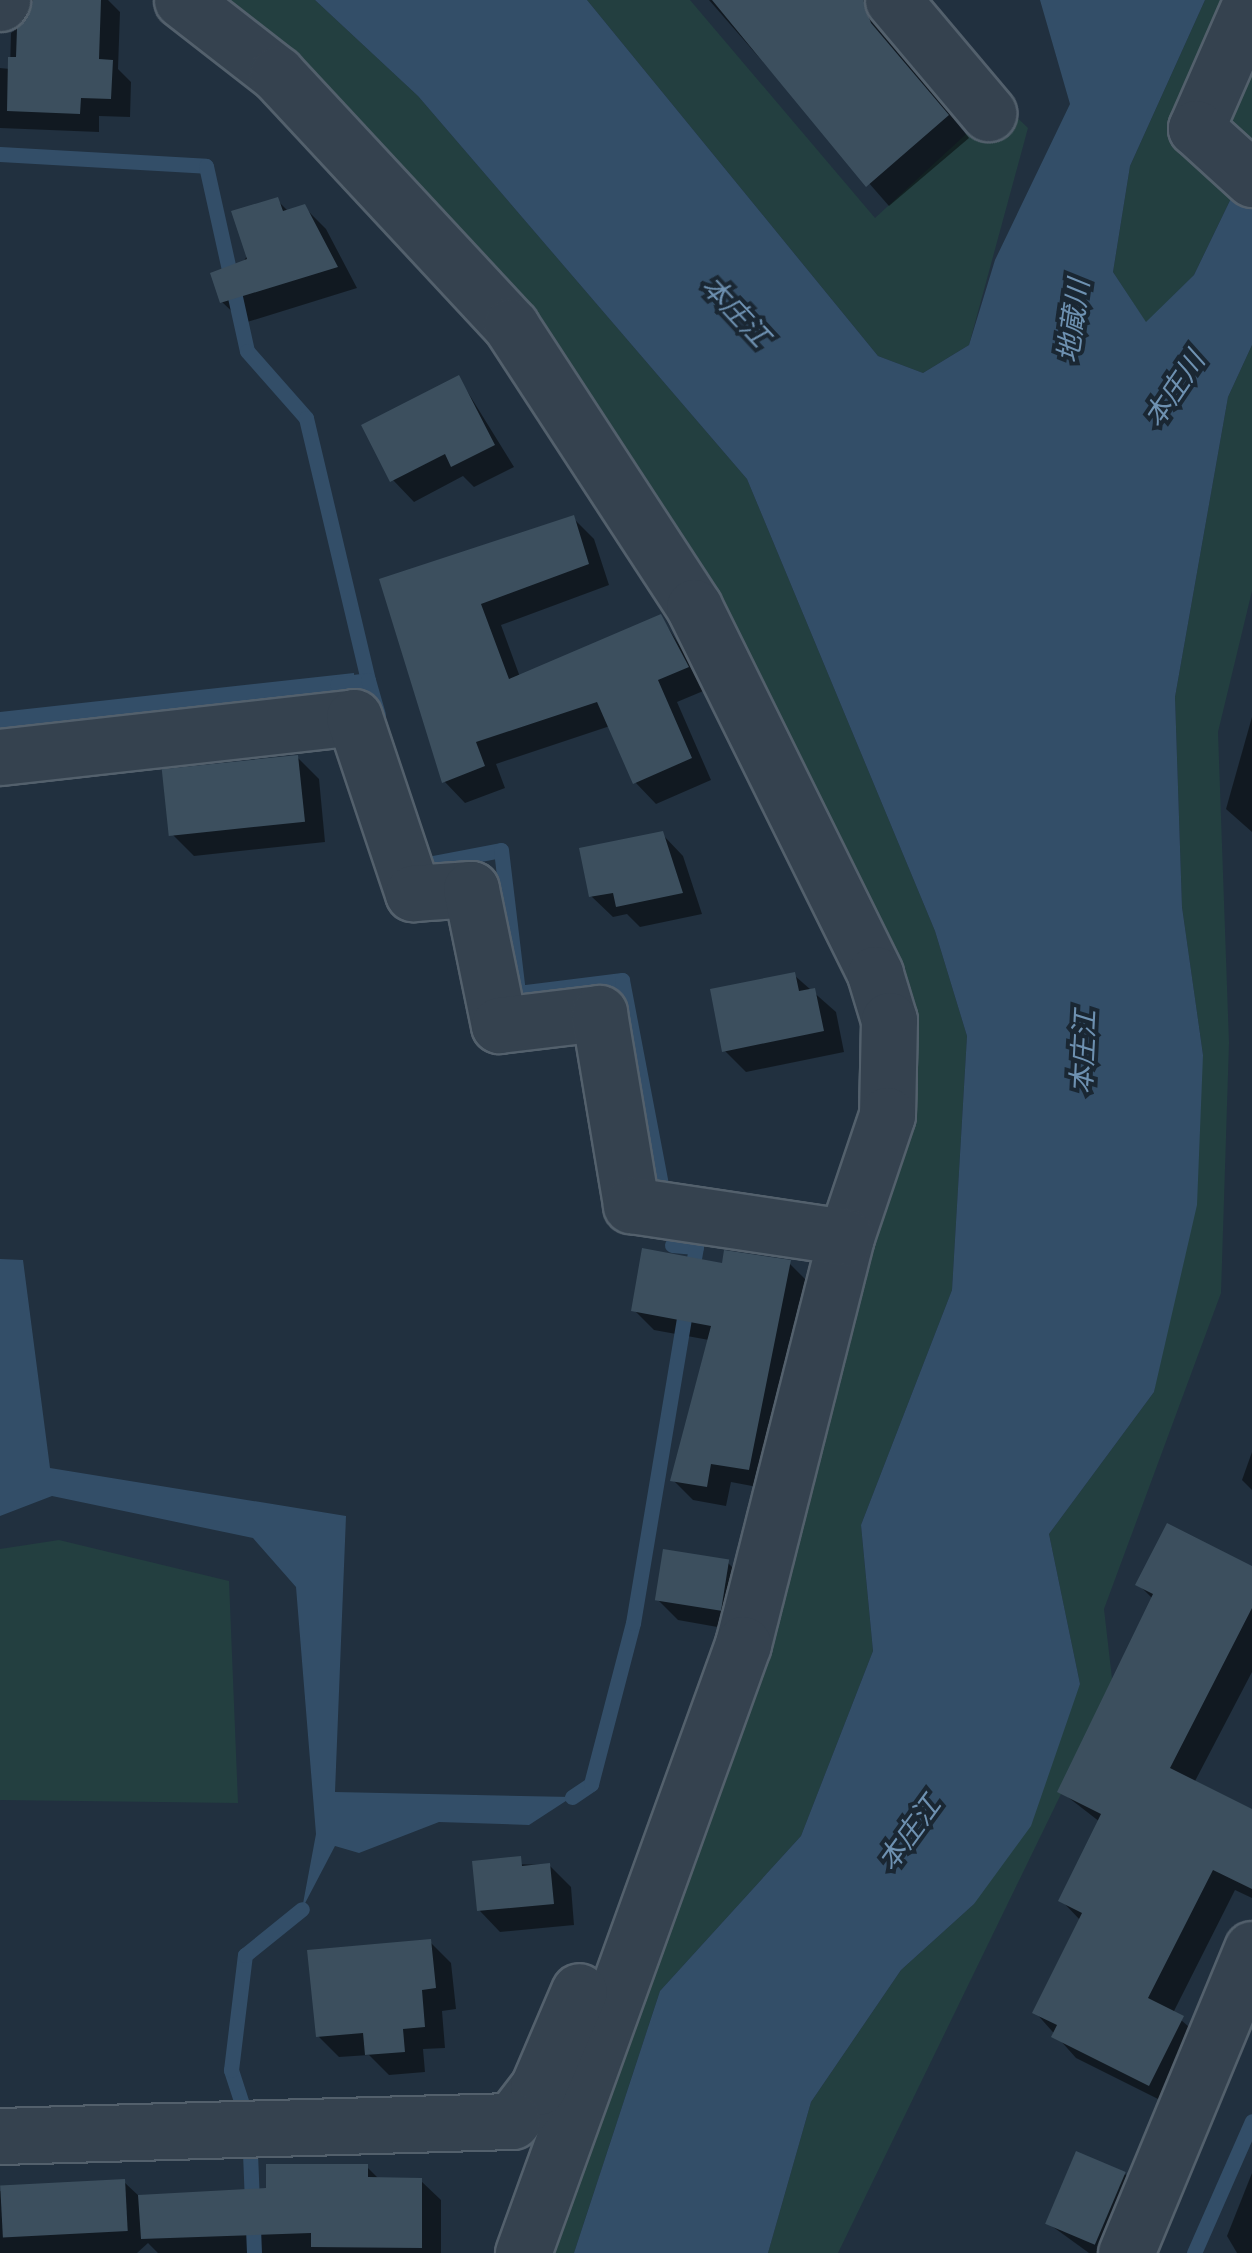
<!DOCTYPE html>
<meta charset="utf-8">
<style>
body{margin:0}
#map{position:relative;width:1252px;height:2253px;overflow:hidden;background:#21303f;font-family:"Golos Text","Noto Sans JP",sans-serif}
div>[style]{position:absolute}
.green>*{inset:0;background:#233f40}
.water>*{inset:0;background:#334e68}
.shadow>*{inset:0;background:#0007}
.stream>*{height:15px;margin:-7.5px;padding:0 7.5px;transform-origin:7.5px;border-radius:7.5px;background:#334e68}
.building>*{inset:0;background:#3c4f5e;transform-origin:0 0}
.roads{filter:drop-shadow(2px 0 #53606c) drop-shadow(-2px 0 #53606c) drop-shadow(0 2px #53606c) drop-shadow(0 -2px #53606c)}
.minor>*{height:55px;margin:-27.5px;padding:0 27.5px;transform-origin:27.5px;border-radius:27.5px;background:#35424f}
span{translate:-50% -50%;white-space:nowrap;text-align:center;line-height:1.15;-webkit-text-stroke:8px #1a2733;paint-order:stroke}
.water-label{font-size:28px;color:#6e91b1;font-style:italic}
</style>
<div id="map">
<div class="green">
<div style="clip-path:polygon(160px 0,315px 0,418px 96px,747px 479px,935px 931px,967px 1036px,952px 1290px,861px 1525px,873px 1651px,801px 1836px,660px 1991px,574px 2253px,506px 2253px,727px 1630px,869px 1116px,860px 988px,675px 602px,512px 345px,263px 75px)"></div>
<div style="clip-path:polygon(587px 0,690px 0,875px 218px,1001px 102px,1028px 128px,969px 345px,923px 373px,878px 356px)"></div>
<div style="clip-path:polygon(1205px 0,1252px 0,1252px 155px,1194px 275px,1146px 323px,1113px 272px,1130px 166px)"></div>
<div style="clip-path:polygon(1252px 345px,1252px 591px,1218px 732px,1229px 1043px,1221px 1293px,1104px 1609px,1113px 1687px,838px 2253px,768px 2253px,811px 2102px,901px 1970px,974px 1904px,1080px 1684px,1049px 1534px,1154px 1392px,1203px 1055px,1182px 907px,1175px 697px,1228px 397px)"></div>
<div style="clip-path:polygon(59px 1540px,229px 1581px,238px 1803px,0 1800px,0 1549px)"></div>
</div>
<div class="water">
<div style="clip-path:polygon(315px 0,587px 0,878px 356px,923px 373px,969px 345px,995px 260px,1070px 104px,1040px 0,1205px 0,1130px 166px,1113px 272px,1146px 322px,1194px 275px,1252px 155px,1252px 345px,1228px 397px,1175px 697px,1182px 907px,1203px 1055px,1197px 1205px,1154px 1392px,1049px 1534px,1080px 1684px,1031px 1826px,974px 1904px,901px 1970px,811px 2102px,768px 2253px,574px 2253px,660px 1991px,801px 1836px,873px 1651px,861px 1525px,952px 1290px,967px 1036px,935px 931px,747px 479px,418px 96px)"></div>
<div style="clip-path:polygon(354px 673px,354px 693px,0 736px,0 712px)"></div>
<div style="clip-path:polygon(0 1259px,23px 1260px,50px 1468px,346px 1516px,335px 1792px,572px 1797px,529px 1825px,439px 1822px,359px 1853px,335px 1846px,302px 1909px,316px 1834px,296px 1587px,253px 1538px,52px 1496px,0 1516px)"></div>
</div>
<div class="shadow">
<div style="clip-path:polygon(32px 0,108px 0,120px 12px,118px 69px,131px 82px,130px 117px,99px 116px,99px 132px,0 128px,0 68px,10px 69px,11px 33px,31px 18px)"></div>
<div style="clip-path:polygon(709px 0,858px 0,969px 138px,889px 206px)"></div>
<div style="clip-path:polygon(277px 200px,289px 212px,304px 207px,326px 229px,357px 288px,244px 323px,222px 302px)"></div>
<div style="clip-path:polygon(459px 378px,514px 467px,474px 487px,463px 476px,414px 502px,393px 480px)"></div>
<div style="clip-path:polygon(573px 518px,594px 539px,609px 585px,501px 625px,520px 677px,661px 617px,708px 689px,677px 702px,711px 780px,656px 804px,635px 782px,610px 726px,496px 764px,505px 788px,465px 803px,444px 781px,382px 580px)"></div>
<div style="clip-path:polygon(1252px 717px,1252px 832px,1226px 809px)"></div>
<div style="clip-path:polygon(297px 757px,319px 779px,325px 842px,194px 856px,172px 834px)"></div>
<div style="clip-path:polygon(662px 834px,683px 856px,702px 914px,640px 927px,627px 914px,613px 917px,591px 896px)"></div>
<div style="clip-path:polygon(794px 975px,836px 1012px,844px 1052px,746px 1072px,725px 1051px)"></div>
<div style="clip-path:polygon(789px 1263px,809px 1283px,768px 1489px,731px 1482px,726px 1506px,693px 1500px,673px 1480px,709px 1340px,654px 1330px,634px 1310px,724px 1266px)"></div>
<div style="clip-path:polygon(1252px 1452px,1252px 1490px,1242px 1480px)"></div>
<div style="clip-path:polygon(727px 1562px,749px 1584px,740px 1631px,678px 1620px,657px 1599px)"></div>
<div style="clip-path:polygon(1252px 1568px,1252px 1672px,1194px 1783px,1252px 1811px,1252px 1898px,1235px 1890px,1173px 2013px,1204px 2040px,1170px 2105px,1076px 2058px,1035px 2012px,1081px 1921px,1061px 1900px,1100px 1822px,1060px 1791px,1153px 1599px,1138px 1584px)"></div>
<div style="clip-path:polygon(475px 1863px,549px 1865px,571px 1887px,574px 1925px,500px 1932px,479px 1910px)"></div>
<div style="clip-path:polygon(430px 1942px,451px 1963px,456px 2009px,442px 2011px,445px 2048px,423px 2049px,425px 2072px,389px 2075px,369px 2055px,339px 2057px,318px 2036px)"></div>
<div style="clip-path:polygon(367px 2167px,380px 2180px,421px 2181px,441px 2200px,441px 2253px,158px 2253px,148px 2243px,137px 2253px,0 2253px,0 2191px,124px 2182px,140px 2197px,269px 2190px)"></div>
<div style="clip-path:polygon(1252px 2173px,1252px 2253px,1237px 2253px,1227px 2236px)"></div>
<div style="clip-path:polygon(1125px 2174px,1146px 2195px,1123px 2253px,1089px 2253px,1049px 2224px)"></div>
</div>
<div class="stream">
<div style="left:0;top:154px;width:206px;rotate:3.3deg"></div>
<div style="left:206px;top:166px;width:189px;rotate:77.5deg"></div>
<div style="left:247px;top:351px;width:89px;rotate:48.6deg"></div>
<div style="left:306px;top:418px;width:269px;rotate:76.7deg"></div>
<div style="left:337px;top:684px;width:31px;rotate:-7deg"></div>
<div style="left:368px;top:680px;width:36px;rotate:74deg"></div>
<div style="left:419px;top:857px;width:9px;rotate:69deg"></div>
<div style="left:422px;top:865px;width:80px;rotate:-10.8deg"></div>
<div style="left:501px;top:850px;width:144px;rotate:83.2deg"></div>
<div style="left:518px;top:993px;width:105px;rotate:-7.1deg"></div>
<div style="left:622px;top:980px;width:208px;rotate:79.2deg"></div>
<div style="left:672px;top:1245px;width:24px;rotate:5deg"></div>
<div style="left:696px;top:1247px;width:27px;rotate:100deg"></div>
<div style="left:572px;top:1797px;width:23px;rotate:-34deg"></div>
<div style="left:591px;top:1784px;width:166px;rotate:-75.4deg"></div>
<div style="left:633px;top:1623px;width:326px;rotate:-80.5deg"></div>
<div style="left:243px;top:2107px;width:39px;rotate:-108deg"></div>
<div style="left:231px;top:2070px;width:116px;rotate:-83.1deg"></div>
<div style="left:245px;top:1955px;width:73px;rotate:-38.9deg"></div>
<div style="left:250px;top:2153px;width:100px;rotate:87.7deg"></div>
<div style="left:1194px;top:2253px;width:144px;rotate:-66.3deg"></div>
</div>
<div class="building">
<div style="clip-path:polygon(33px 0,101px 0,99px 59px,113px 60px,111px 99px,81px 98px,80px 114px,7px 111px,8px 57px,16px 57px,17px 28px)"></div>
<div style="clip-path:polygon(712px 0,863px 0,871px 23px,949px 115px,866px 187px)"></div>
<div style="clip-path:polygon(278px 197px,283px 211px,305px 204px,338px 267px,220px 303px,210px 273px,247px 259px,231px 211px)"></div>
<div style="clip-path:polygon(459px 375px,495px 445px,451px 467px,445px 454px,390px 482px,361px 425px)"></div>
<div style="clip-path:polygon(574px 515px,589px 564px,481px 604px,509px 679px,661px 614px,689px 667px,658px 680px,692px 758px,633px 784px,597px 702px,476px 742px,485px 766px,442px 783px,379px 579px)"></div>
<div style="left:298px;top:755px;width:67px;height:137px;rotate:84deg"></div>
<div style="clip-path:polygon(663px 831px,683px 893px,616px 907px,613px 893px,589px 897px,579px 848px)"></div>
<div style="clip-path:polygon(795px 972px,799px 991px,815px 988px,824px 1031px,722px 1052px,710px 989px)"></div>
<div style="clip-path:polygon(642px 1248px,722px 1263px,724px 1250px,791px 1260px,749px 1470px,711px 1464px,707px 1487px,670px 1481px,711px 1326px,631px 1311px)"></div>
<div style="clip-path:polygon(1167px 1523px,1252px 1566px,1252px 1608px,1170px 1768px,1252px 1809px,1252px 1889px,1213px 1870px,1148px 1998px,1184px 2016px,1149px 2086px,1051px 2037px,1057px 2025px,1032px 2013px,1082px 1913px,1058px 1901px,1101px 1814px,1057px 1792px,1153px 1594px,1135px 1585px)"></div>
<div style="left:663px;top:1549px;width:67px;height:52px;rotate:9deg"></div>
<div style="clip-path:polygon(521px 1856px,522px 1866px,550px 1863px,554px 1904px,477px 1911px,472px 1861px)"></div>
<div style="clip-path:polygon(431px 1939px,436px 1988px,422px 1990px,425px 2027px,403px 2029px,405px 2052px,365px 2055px,363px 2033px,316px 2037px,307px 1950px)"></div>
<div style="left:1076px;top:2151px;width:54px;height:79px;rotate:23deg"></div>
<div style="clip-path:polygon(266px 2164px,368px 2164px,368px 2177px,422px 2178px,422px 2248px,311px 2247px,311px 2233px,141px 2239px,138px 2195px,266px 2188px)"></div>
<div style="left:125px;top:2179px;width:52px;height:125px;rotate:87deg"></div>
</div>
<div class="roads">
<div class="minor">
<div style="left:182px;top:0;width:120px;rotate:37.9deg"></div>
<div style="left:277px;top:74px;width:344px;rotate:47.1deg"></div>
<div style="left:511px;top:326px;width:335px;rotate:56.9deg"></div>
<div style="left:694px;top:607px;width:409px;rotate:63.7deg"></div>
<div style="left:875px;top:974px;width:48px;rotate:73.1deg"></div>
<div style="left:889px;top:1020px;width:95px;rotate:91.2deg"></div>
<div style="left:887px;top:1115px;width:129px;rotate:108.6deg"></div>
<div style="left:846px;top:1237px;width:420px;rotate:104.2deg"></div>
<div style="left:743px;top:1644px;width:648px;rotate:109.86deg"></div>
<div style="left:893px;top:0;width:148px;rotate:49.9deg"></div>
<div style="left:1252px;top:0;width:140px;rotate:113.6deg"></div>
<div style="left:1196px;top:128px;width:76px;rotate:42.3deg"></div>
<div style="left:0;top:3px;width:4px;rotate:-56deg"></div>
<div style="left:0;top:757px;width:356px;rotate:-6.4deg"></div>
<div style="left:354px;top:717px;width:186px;rotate:71.5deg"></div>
<div style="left:413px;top:893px;width:58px;rotate:-3.9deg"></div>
<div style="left:471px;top:889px;width:139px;rotate:78.4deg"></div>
<div style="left:499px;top:1025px;width:101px;rotate:-6.8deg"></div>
<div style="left:599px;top:1013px;width:195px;rotate:80.5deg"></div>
<div style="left:631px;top:1205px;width:217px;rotate:8.5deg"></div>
<div style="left:512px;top:2121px;width:43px;rotate:-52.6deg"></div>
<div style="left:538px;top:2087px;width:104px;rotate:-66.9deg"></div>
<div style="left:0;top:2136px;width:512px;rotate:-1.68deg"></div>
<div style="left:1126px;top:2253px;width:329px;rotate:-67.5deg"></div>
</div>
</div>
<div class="water-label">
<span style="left:736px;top:311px;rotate:47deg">本庄江</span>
<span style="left:1073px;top:321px;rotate:-82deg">地蔵川</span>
<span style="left:1174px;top:389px;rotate:-56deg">本庄川</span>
<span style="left:1083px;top:1052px;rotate:-87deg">本庄江</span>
<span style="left:909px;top:1833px;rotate:-54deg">本庄江</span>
</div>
</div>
